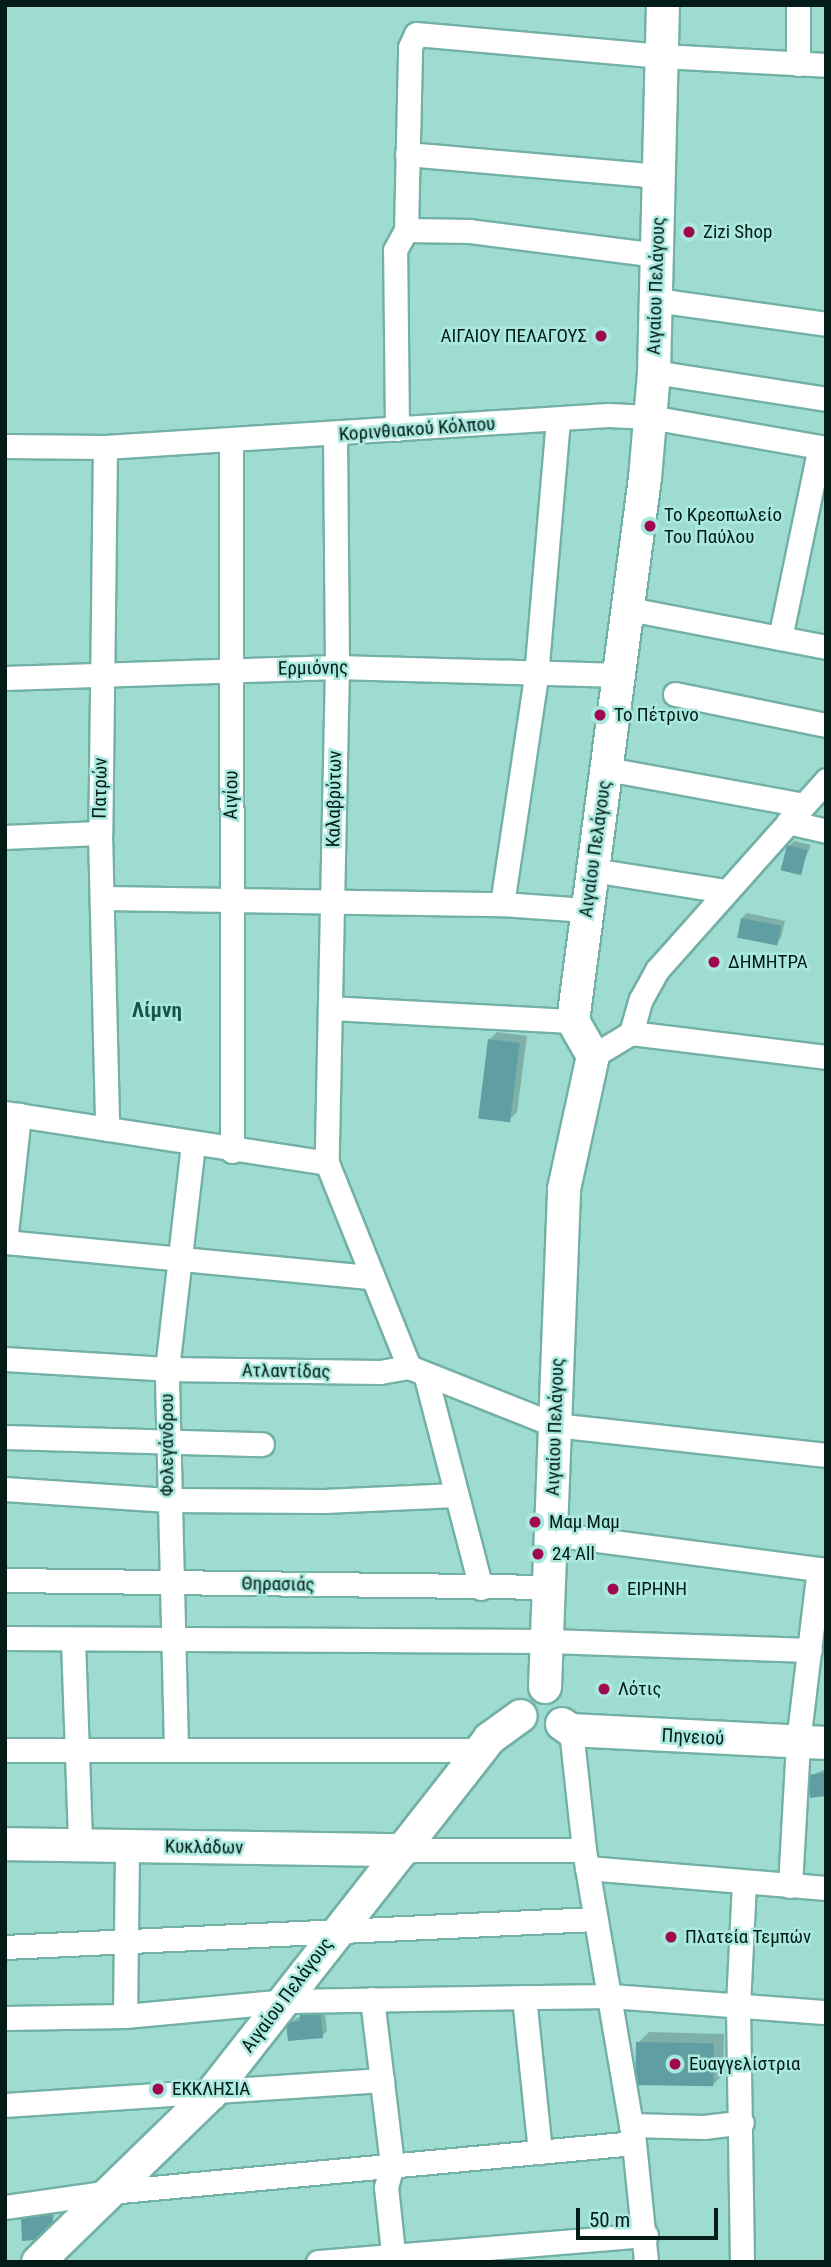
<!DOCTYPE html>
<meta charset="utf-8">
<style>
body{margin:0}
#map{position:relative;width:831px;height:2267px;overflow:hidden;background:#9edcd1;font-family:"Roboto Condensed",sans-serif}
div>[style]{position:absolute}
.shadow>*{inset:0;background:#0003}
.building>*{inset:0;background:#5f9ea3;transform-origin:0 0}
.roads{filter:drop-shadow(2px 0 #73b0a6) drop-shadow(-2px 0 #73b0a6) drop-shadow(0 2px #73b0a6) drop-shadow(0 -2px #73b0a6)}
.street>*{height:23px;margin:-11.5px;padding:0 11.5px;transform-origin:11.5px;border-radius:11.5px;background:#fff}
.secondary>*{height:32px;margin:-16px;padding:0 16px;transform-origin:16px;border-radius:16px;background:#fff}
.dots>*{width:19px;height:19px;translate:-50% -50%;box-sizing:border-box;border:4px solid #abe9de;border-radius:50%}
span{translate:-50% -50%;white-space:nowrap;text-align:center;line-height:1.15;-webkit-text-stroke:5px #abe9de;paint-order:stroke}
.poi-label{font-size:19px;color:#031c18}
.left{translate:0 -50%;text-align:left}
.right{translate:-100% -50%;text-align:right}
.street-label{font-size:19px;color:#031c18}
.neighbourhood-label{font-size:21px;color:#13554d;font-weight:700}
.frame{position:absolute;inset:0;border:7px solid #031c18;pointer-events:none}
.scale{position:absolute;left:576px;top:2208px;width:142px;height:32px;box-sizing:border-box;border:4px solid #031c18;border-top:0;padding-left:9px;font-size:21px;line-height:24px;white-space:nowrap;color:#031c18;-webkit-text-stroke:5px #abe9de;paint-order:stroke}
</style>
<div id="map">
<div class="shadow">
<div style="clip-path:polygon(794px 841px,811px 845px,799px 873px,789px 846px)"></div>
<div style="clip-path:polygon(747px 913px,785px 921px,781px 938px,776px 943px,742px 918px)"></div>
<div style="clip-path:polygon(497px 1032px,527px 1036px,517px 1112px,509px 1120px,489px 1040px)"></div>
<div style="clip-path:polygon(826px 1769px,826px 1795px,809px 1776px)"></div>
<div style="clip-path:polygon(324px 2004px,327px 2031px,322px 2036px,288px 2023px)"></div>
<div style="clip-path:polygon(649px 2032px,724px 2034px,723px 2074px,713px 2085px,638px 2043px)"></div>
<div style="clip-path:polygon(56px 2209px,52px 2223px,22px 2217px,27px 2212px)"></div>
</div>
<div class="building">
<div style="left:787px;top:845px;width:21px;height:26px;rotate:14deg"></div>
<div style="left:741px;top:918px;width:41px;height:20px;rotate:11deg"></div>
<div style="left:488px;top:1039px;width:32px;height:80px;rotate:7deg"></div>
<div style="clip-path:polygon(826px 1773px,826px 1796px,810px 1798px,807px 1775px)"></div>
<div style="clip-path:polygon(320px 2009px,323px 2038px,288px 2041px,286px 2023px,300px 2021px,300px 2010px)"></div>
<div style="left:636px;top:2042px;width:78px;height:43px;rotate:1deg"></div>
<div style="clip-path:polygon(52px 2213px,53px 2225px,35px 2240px,22px 2241px,21px 2217px)"></div>
</div>
<div class="roads">
<div class="street">
<div style="left:798px;top:64px;width:59px;rotate:-90deg"></div>
<div style="left:407px;top:154px;width:253px;rotate:5deg"></div>
<div style="left:406px;top:230px;width:183px;rotate:-88.7deg"></div>
<div style="left:410px;top:47px;width:14px;rotate:-65deg"></div>
<div style="left:416px;top:34px;width:247px;rotate:5.1deg"></div>
<div style="left:662px;top:56px;width:164px;rotate:3.1deg"></div>
<div style="left:406px;top:230px;width:64px;rotate:0.9deg"></div>
<div style="left:470px;top:231px;width:189px;rotate:7.3deg"></div>
<div style="left:656px;top:300px;width:172px;rotate:8deg"></div>
<div style="left:654px;top:372px;width:174px;rotate:8.9deg"></div>
<div style="left:397px;top:429px;width:179px;rotate:-90.6deg"></div>
<div style="left:395px;top:250px;width:23px;rotate:-61deg"></div>
<div style="left:335px;top:435px;width:232px;rotate:89.5deg"></div>
<div style="left:337px;top:667px;width:496px;rotate:91.2deg"></div>
<div style="left:327px;top:1163px;width:220px;rotate:68.1deg"></div>
<div style="left:231px;top:440px;width:711px;rotate:89.92deg"></div>
<div style="left:5px;top:446px;width:100px;rotate:0.6deg"></div>
<div style="left:105px;top:447px;width:504px;rotate:-3.64deg"></div>
<div style="left:608px;top:415px;width:42px;rotate:2.7deg"></div>
<div style="left:650px;top:417px;width:179px;rotate:10deg"></div>
<div style="left:105px;top:447px;width:386px;rotate:90.7deg"></div>
<div style="left:100px;top:833px;width:296px;rotate:88.6deg"></div>
<div style="left:629px;top:609px;width:201px;rotate:10.9deg"></div>
<div style="left:780px;top:638px;width:195px;rotate:-78.2deg"></div>
<div style="left:5px;top:678px;width:332px;rotate:-1.9deg"></div>
<div style="left:337px;top:667px;width:284px;rotate:1.6deg"></div>
<div style="left:675px;top:694px;width:154px;rotate:11.6deg"></div>
<div style="left:607px;top:769px;width:199px;rotate:10.4deg"></div>
<div style="left:788px;top:822px;width:39px;rotate:13deg"></div>
<div style="left:5px;top:837px;width:95px;rotate:-2.4deg"></div>
<div style="left:592px;top:870px;width:135px;rotate:9deg"></div>
<div style="left:104px;top:898px;width:398px;rotate:0.9deg"></div>
<div style="left:502px;top:904px;width:84px;rotate:4.1deg"></div>
<div style="left:502px;top:904px;width:231px;rotate:-81.5deg"></div>
<div style="left:536px;top:676px;width:258px;rotate:-85.1deg"></div>
<div style="left:330px;top:1008px;width:243px;rotate:3.1deg"></div>
<div style="left:631px;top:1033px;width:196px;rotate:7deg"></div>
<div style="left:593px;top:1056px;width:44px;rotate:-31.2deg"></div>
<div style="left:631px;top:1033px;width:35px;rotate:-74deg"></div>
<div style="left:641px;top:999px;width:33px;rotate:-61deg"></div>
<div style="left:657px;top:970px;width:254px;rotate:-48.3deg"></div>
<div style="left:5px;top:1113px;width:326px;rotate:8.8deg"></div>
<div style="left:5px;top:1242px;width:367px;rotate:5.5deg"></div>
<div style="left:5px;top:1242px;width:128px;rotate:-83.7deg"></div>
<div style="left:5px;top:1359px;width:162px;rotate:3.5deg"></div>
<div style="left:167px;top:1369px;width:213px;rotate:0.8deg"></div>
<div style="left:380px;top:1372px;width:29px;rotate:-10deg"></div>
<div style="left:409px;top:1367px;width:157px;rotate:21.7deg"></div>
<div style="left:555px;top:1425px;width:273px;rotate:6.3deg"></div>
<div style="left:426px;top:1377px;width:218px;rotate:75.4deg"></div>
<div style="left:5px;top:1437px;width:257px;rotate:1.6deg"></div>
<div style="left:5px;top:1489px;width:163px;rotate:3.9deg"></div>
<div style="left:168px;top:1500px;width:156px;rotate:0.4deg"></div>
<div style="left:324px;top:1501px;width:132px;rotate:-2.6deg"></div>
<div style="left:552px;top:1534px;width:276px;rotate:7.5deg"></div>
<div style="left:5px;top:1580px;width:546px;rotate:0.73deg"></div>
<div style="left:5px;top:1638px;width:544px;rotate:0.32deg"></div>
<div style="left:549px;top:1641px;width:261px;rotate:2deg"></div>
<div style="left:73px;top:1640px;width:203px;rotate:88deg"></div>
<div style="left:571px;top:1730px;width:121px;rotate:83.8deg"></div>
<div style="left:584px;top:1850px;width:297px;rotate:80.3deg"></div>
<div style="left:634px;top:2143px;width:120px;rotate:84.2deg"></div>
<div style="left:176px;top:1748px;width:379px;rotate:-91.4deg"></div>
<div style="left:167px;top:1369px;width:226px;rotate:-83.4deg"></div>
<div style="left:5px;top:1750px;width:476px"></div>
<div style="left:403px;top:1850px;width:181px"></div>
<div style="left:587px;top:1868px;width:240px;rotate:4.8deg"></div>
<div style="left:790px;top:1886px;width:144px;rotate:-86.8deg"></div>
<div style="left:798px;top:1742px;width:174px;rotate:-83.1deg"></div>
<div style="left:5px;top:1947px;width:591px;rotate:-2.72deg"></div>
<div style="left:524px;top:1997px;width:156px;rotate:84.1deg"></div>
<div style="left:372px;top:1999px;width:167px;rotate:83.1deg"></div>
<div style="left:392px;top:2165px;width:23px;rotate:105deg"></div>
<div style="left:386px;top:2187px;width:75px;rotate:83.9deg"></div>
<div style="left:125px;top:2016px;width:170px;rotate:-89.3deg"></div>
<div style="left:5px;top:2018px;width:120px;rotate:-1deg"></div>
<div style="left:125px;top:2016px;width:163px;rotate:-5.3deg"></div>
<div style="left:287px;top:2001px;width:324px;rotate:-0.9deg"></div>
<div style="left:611px;top:1996px;width:216px;rotate:4.3deg"></div>
<div style="left:5px;top:2105px;width:378px;rotate:-3.8deg"></div>
<div style="left:631px;top:2125px;width:73px;rotate:1.6deg"></div>
<div style="left:704px;top:2127px;width:38px;rotate:-7deg"></div>
<div style="left:5px;top:2207px;width:106px;rotate:-8.1deg"></div>
<div style="left:110px;top:2192px;width:526px;rotate:-5.34deg"></div>
<div style="left:318px;top:2262px;width:329px;rotate:-4.7deg"></div>
<div style="left:742px;top:2262px;width:257px;rotate:-90.9deg"></div>
<div style="left:738px;top:2005px;width:122px;rotate:-87.2deg"></div>
</div>
<div class="secondary">
<div style="left:545px;top:1687px;width:498px;rotate:-87.8deg"></div>
<div style="left:564px;top:1189px;width:136px;rotate:-77.7deg"></div>
<div style="left:593px;top:1056px;width:40px;rotate:-119.7deg"></div>
<div style="left:573px;top:1021px;width:548px;rotate:-82.45deg"></div>
<div style="left:645px;top:478px;width:106px;rotate:-85.1deg"></div>
<div style="left:654px;top:372px;width:367px;rotate:-88.6deg"></div>
<div style="left:562px;top:1724px;width:11px;rotate:34deg"></div>
<div style="left:571px;top:1730px;width:255px;rotate:2.9deg"></div>
<div style="left:5px;top:1844px;width:398px;rotate:0.9deg"></div>
<div style="left:38px;top:2262px;width:241px;rotate:-44.2deg"></div>
<div style="left:211px;top:2094px;width:451px;rotate:-51.9deg"></div>
<div style="left:489px;top:1739px;width:39px;rotate:-36deg"></div>
</div>
</div>
<div class="dots">
<div style="left:689px;top:232px;background:#a0094f"></div>
<div style="left:601px;top:336px;background:#a0094f"></div>
<div style="left:650px;top:526px;background:#a0094f"></div>
<div style="left:600px;top:715px;background:#a0094f"></div>
<div style="left:714px;top:962px;background:#a0094f"></div>
<div style="left:535px;top:1522px;background:#a0094f"></div>
<div style="left:538px;top:1554px;background:#a0094f"></div>
<div style="left:613px;top:1589px;background:#a0094f"></div>
<div style="left:604px;top:1689px;background:#a0094f"></div>
<div style="left:671px;top:1937px;background:#a0094f"></div>
<div style="left:675px;top:2064px;background:#a0094f"></div>
<div style="left:158px;top:2089px;background:#a0094f"></div>
</div>
<div class="poi-label">
<span class="left" style="left:703px;top:232px">Zizi Shop</span>
<span class="right" style="left:587px;top:336px">ΑΙΓΑΙΟΥ ΠΕΛΑΓΟΥΣ</span>
<span class="left" style="left:664px;top:526px">Το Κρεοπωλείο<br>Του Παύλου</span>
<span class="left" style="left:614px;top:715px">Το Πέτρινο</span>
<span class="left" style="left:728px;top:962px">ΔΗΜΗΤΡΑ</span>
<span class="left" style="left:549px;top:1522px">Μαμ Μαμ</span>
<span class="left" style="left:552px;top:1554px">24 All</span>
<span class="left" style="left:627px;top:1589px">ΕΙΡΗΝΗ</span>
<span class="left" style="left:618px;top:1689px">Λότις</span>
<span class="left" style="left:685px;top:1937px">Πλατεία Τεμπών</span>
<span class="left" style="left:689px;top:2064px">Ευαγγελίστρια</span>
<span class="left" style="left:172px;top:2089px">ΕΚΚΛΗΣΙΑ</span>
</div>
<div class="street-label">
<span style="left:656px;top:286px;rotate:-88deg">Αιγαίου Πελάγους</span>
<span style="left:417px;top:429px;rotate:-4deg">Κορινθιακού Κόλπου</span>
<span style="left:313px;top:668px;rotate:-1deg">Ερμιόνης</span>
<span style="left:100px;top:788px;rotate:-89deg">Πατρών</span>
<span style="left:231px;top:795px;rotate:-89deg">Αιγίου</span>
<span style="left:334px;top:799px;rotate:-89deg">Καλαβρύτων</span>
<span style="left:595px;top:849px;rotate:-82deg">Αιγαίου Πελάγους</span>
<span style="left:286px;top:1371px;rotate:1deg">Ατλαντίδας</span>
<span style="left:555px;top:1427px;rotate:-88deg">Αιγαίου Πελάγους</span>
<span style="left:167px;top:1445px;rotate:-90deg">Φολεγάνδρου</span>
<span style="left:278px;top:1584px;rotate:1deg">Θηρασιάς</span>
<span style="left:693px;top:1737px;rotate:3deg">Πηνειού</span>
<span style="left:204px;top:1847px;rotate:1deg">Κυκλάδων</span>
<span style="left:287px;top:1995px;rotate:-53deg">Αιγαίου Πελάγους</span>
</div>
<div class="neighbourhood-label">
<span style="left:157px;top:1010px">Λίμνη</span>
</div>
<div class="frame"></div>
<div class="scale">50 m</div>
</div>
